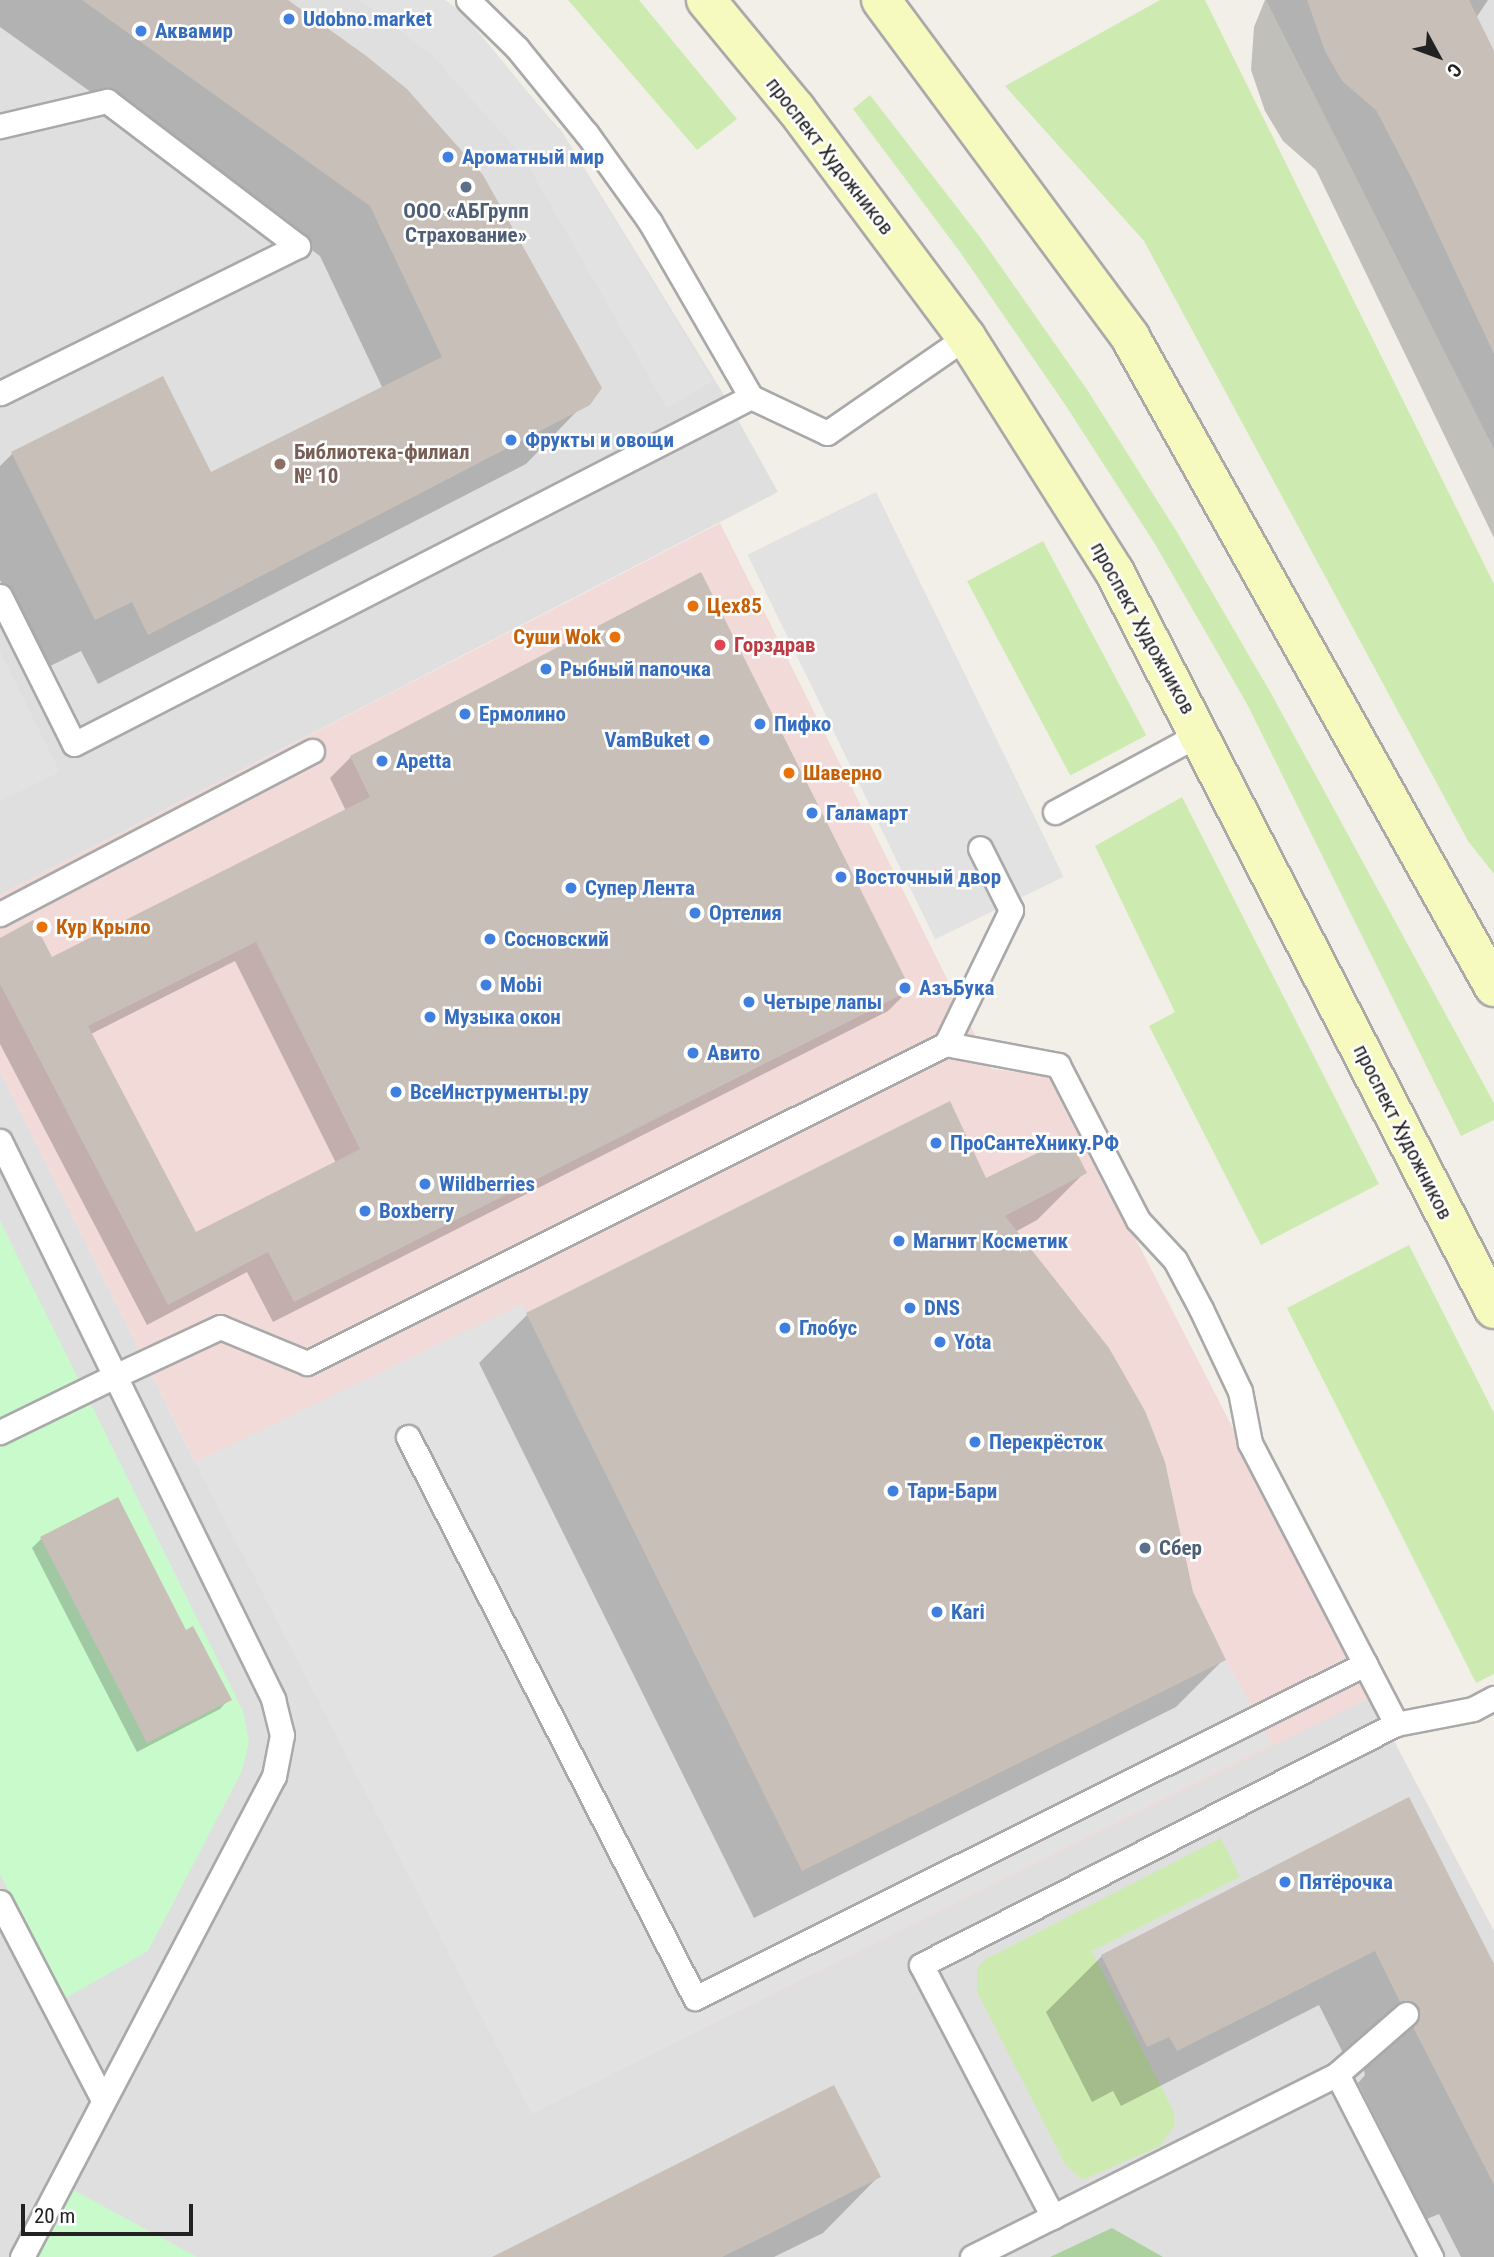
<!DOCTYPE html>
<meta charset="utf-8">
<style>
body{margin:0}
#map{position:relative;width:1494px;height:2257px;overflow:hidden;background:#f2efe9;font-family:"Roboto Condensed",sans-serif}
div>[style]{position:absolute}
.residential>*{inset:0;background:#e0dfdf}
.commercial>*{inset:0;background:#f2dad9}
.grass>*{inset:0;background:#cdebb0;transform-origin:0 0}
.forest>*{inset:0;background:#add19e}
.park>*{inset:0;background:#c8facc}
.parking>*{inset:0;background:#e2e2e2;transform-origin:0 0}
.shadow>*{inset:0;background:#0003}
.building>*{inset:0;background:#c7bfb8}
.roads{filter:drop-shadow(2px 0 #a9a9a9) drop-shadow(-2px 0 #a9a9a9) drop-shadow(0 2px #a9a9a9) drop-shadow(0 -2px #a9a9a9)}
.lane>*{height:23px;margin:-11.5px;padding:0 11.5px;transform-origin:11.5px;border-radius:11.5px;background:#fff}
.secondary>*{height:38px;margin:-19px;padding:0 19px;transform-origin:19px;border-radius:19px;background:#f7fabf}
.dots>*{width:19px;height:19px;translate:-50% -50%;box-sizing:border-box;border:4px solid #fff;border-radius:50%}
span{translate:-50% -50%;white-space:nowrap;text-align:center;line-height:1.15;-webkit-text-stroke:5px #fff;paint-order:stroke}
.shop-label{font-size:21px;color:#366cbe;font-weight:700}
.left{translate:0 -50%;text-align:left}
.right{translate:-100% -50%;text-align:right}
.street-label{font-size:21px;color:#222}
.service-label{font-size:21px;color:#4e5e75;font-weight:700}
.education-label{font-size:21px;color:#785e54;font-weight:700}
.food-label{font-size:21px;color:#c56008;font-weight:700}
.health-label{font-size:21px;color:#be3a42;font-weight:700}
.north{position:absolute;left:1403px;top:21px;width:70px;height:70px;-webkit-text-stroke:5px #fff;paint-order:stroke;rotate:131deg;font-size:19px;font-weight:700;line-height:28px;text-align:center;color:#222}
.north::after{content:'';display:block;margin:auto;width:24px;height:32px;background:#222;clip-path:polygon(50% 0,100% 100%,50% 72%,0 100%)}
.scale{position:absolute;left:21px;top:2204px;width:172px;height:32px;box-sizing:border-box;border:4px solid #222;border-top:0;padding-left:9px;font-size:21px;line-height:24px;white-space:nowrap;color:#222;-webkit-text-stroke:5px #fff;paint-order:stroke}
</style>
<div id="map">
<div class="residential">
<div style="clip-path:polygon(0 0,445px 0,562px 132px,724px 395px,778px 492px,0 895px)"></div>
<div style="clip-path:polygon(1266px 0,1494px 0,1494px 449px)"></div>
<div style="clip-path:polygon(0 1071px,195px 1462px,1272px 1744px,1371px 1697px,1494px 1931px,1494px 2257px,0 2257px)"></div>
</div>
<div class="commercial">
<div style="clip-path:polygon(720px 523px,992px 1069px,1052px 1076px,1371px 1697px,532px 2114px,195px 1462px,0 1071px,0 895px)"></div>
</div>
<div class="grass">
<div style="clip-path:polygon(568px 0,639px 0,737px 119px,697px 150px)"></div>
<div style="clip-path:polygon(1160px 0,1205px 0,1494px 584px,1494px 874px,1468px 841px,1144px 241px,1005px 86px)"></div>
<div style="clip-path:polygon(870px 95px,980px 237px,1088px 391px,1177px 532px,1272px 695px,1494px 1103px,1494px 1120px,1461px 1136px,1247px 704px,1155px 544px,1066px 406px,960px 252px,853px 109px)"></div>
<div style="left:1043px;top:541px;width:220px;height:86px;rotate:62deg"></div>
<div style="clip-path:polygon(1182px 797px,1379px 1184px,1261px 1245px,1149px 1026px,1175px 1012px,1095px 846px)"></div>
<div style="clip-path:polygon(1409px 1245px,1494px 1413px,1494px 1674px,1476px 1683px,1287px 1308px)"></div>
<div style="clip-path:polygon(1221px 1838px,1240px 1877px,1092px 1951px,1174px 2112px,1175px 2125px,1160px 2146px,1082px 2180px,1065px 2164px,977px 1992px,977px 1968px,986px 1959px)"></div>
</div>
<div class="forest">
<div style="clip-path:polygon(1112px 2228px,1163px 2257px,1050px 2257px)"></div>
</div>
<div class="park">
<div style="clip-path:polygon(0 1221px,243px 1711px,249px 1742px,242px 1771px,148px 1951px,64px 1999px,0 1874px)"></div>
<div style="clip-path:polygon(66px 2186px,197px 2257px,30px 2257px)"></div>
</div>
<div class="parking">
<div style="clip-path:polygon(360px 0,445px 0,462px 12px,564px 136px,713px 381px,667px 408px,523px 157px,434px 57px)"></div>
<div style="left:876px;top:492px;width:428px;height:143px;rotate:64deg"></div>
<div style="clip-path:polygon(0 651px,60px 772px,0 801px)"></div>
<div style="clip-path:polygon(522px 1304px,802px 1871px,1226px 1660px,1272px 1744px,532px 2114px,195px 1462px)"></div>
</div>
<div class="shadow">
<div style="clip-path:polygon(0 0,281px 0,600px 387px,526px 464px,98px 684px,81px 651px,44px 669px,0 580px,0 466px,12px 454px,210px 474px,383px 389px,320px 256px,0 27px)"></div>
<div style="clip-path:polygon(1265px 0,1488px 0,1476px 18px,1494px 55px,1494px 538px,1316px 170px,1283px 141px,1265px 111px,1251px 70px,1254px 27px)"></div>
<div style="clip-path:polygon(evenodd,351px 757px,909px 990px,888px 1011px,273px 1322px,247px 1272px,147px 1325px,0 1044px,0 940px,51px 959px,346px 811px,330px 778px,351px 757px,235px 961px,336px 1163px,195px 1234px,91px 1034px,235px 961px)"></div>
<div style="clip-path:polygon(1085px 1172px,1037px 1220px,1015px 1232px,1224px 1659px,1176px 1707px,754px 1918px,479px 1363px,527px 1315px,985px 1181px)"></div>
<div style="clip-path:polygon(42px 1538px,186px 1632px,229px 1699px,220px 1709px,137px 1752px,32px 1548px)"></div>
<div style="clip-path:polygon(1409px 1799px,1494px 1968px,1494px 2257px,1461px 2257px,1439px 2214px,1427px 2219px,1358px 2083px,1365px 2075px,1362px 2061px,1345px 2057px,1319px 2005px,1121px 2106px,1113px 2091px,1092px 2102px,1046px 2012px,1102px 1956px)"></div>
<div style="clip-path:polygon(878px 2177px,823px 2233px,774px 2257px,496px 2257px)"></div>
</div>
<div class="building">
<div style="clip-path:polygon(82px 0,288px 0,365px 55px,407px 89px,483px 175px,602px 388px,590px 405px,148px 635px,132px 602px,95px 620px,11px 452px,163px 376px,211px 472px,442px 357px,370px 206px)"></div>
<div style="clip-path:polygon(1307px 0,1469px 0,1494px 51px,1494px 354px,1412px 179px,1376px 110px,1342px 81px,1325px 51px)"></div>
<div style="clip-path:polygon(evenodd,701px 572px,911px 990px,294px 1302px,268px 1252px,168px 1305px,0 984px,0 938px,33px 920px,52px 957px,370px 797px,350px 756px,701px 572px,256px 942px,360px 1149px,196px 1232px,88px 1026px,256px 942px)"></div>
<div style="clip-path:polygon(950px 1101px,986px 1178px,1069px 1138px,1087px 1173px,1005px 1216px,1109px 1348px,1145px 1411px,1165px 1462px,1193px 1592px,1226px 1660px,802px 1871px,526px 1313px)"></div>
<div style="clip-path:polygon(118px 1497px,186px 1630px,193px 1626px,232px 1700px,147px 1743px,40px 1537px)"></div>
<div style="clip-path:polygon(1409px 1797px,1494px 1964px,1494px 2185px,1413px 2027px,1419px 2018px,1417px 2005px,1400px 2002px,1375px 1951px,1177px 2051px,1169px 2037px,1147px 2047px,1101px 1955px)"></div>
<div style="clip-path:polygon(834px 2085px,881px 2177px,773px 2232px,722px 2257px,492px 2257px)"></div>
</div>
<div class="roads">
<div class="lane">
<div style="left:468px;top:0;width:69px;rotate:44.4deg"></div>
<div style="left:517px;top:48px;width:111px;rotate:50.9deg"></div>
<div style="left:587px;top:134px;width:108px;rotate:54.4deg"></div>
<div style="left:650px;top:222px;width:202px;rotate:60deg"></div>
<div style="left:0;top:126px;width:110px;rotate:-13.2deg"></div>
<div style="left:107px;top:101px;width:240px;rotate:37.2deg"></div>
<div style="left:298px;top:246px;width:332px;rotate:153.7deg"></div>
<div style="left:0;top:596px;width:165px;rotate:63.4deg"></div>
<div style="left:74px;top:744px;width:761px;rotate:-27.14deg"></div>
<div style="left:751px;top:397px;width:84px;rotate:25.3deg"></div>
<div style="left:827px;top:433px;width:169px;rotate:-34.6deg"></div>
<div style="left:1055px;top:812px;width:166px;rotate:-28.4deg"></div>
<div style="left:0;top:914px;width:352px;rotate:-27.6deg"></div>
<div style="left:946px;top:1044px;width:114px;rotate:10.6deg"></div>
<div style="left:1058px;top:1065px;width:174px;rotate:62.7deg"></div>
<div style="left:1138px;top:1220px;width:54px;rotate:47.2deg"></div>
<div style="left:1175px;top:1260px;width:55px;rotate:62deg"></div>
<div style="left:1201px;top:1309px;width:91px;rotate:64.6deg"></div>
<div style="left:1240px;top:1391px;width:53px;rotate:79.1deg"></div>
<div style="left:1250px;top:1443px;width:317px;rotate:62.5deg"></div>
<div style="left:0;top:1141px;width:262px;rotate:63.9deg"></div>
<div style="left:115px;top:1376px;width:116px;rotate:-25deg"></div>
<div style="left:220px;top:1327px;width:94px;rotate:22.5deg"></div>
<div style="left:307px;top:1363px;width:714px;rotate:-26.53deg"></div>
<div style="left:946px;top:1044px;width:149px;rotate:-64.1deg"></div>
<div style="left:1011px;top:910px;width:69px;rotate:-116.6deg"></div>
<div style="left:0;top:1432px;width:128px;rotate:-26deg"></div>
<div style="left:115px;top:1376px;width:360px;rotate:63.9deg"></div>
<div style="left:273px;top:1699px;width:37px;rotate:76deg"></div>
<div style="left:282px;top:1735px;width:42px;rotate:101deg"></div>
<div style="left:274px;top:1776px;width:543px;rotate:117.65deg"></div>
<div style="left:408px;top:1437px;width:630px;rotate:62.91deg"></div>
<div style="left:695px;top:1998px;width:749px;rotate:-26.5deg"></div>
<div style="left:0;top:1902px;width:223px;rotate:62.5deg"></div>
<div style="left:1406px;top:2014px;width:91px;rotate:139deg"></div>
<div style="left:1337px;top:2074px;width:206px;rotate:62.8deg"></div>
<div style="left:1053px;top:2217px;width:284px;rotate:-117.6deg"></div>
<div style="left:921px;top:1965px;width:533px;rotate:-26.9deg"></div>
<div style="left:1396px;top:1724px;width:78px;rotate:-11deg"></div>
<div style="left:1473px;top:1709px;width:24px;rotate:-28deg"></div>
<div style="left:972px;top:2257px;width:408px;rotate:-26.6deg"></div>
</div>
<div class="secondary">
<div style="left:706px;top:0;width:141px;rotate:50.5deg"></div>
<div style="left:796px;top:109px;width:284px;rotate:53.3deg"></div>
<div style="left:966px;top:337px;width:277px;rotate:57.7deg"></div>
<div style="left:1114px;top:571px;width:830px;rotate:62.76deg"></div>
<div style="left:881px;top:0;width:419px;rotate:53.5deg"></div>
<div style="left:1130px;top:337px;width:745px;rotate:60.75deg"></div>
</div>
</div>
<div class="dots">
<div style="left:289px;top:19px;background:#3f7fe0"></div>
<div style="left:141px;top:31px;background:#3f7fe0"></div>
<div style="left:448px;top:157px;background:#3f7fe0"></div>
<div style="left:466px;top:187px;background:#5c6f8a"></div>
<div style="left:511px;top:440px;background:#3f7fe0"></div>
<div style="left:280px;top:464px;background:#8d6e63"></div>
<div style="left:693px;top:606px;background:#e8710a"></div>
<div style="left:615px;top:637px;background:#e8710a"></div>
<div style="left:720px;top:645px;background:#e0444e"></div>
<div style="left:546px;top:669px;background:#3f7fe0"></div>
<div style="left:465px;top:714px;background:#3f7fe0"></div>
<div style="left:760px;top:724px;background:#3f7fe0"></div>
<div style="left:704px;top:740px;background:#3f7fe0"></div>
<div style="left:382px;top:761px;background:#3f7fe0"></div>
<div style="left:789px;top:773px;background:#e8710a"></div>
<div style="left:812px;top:813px;background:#3f7fe0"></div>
<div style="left:841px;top:877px;background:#3f7fe0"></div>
<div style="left:571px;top:888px;background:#3f7fe0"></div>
<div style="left:695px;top:913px;background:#3f7fe0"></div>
<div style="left:42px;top:927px;background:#e8710a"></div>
<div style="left:490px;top:939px;background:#3f7fe0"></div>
<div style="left:486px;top:985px;background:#3f7fe0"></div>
<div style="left:905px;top:988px;background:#3f7fe0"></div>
<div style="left:749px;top:1002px;background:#3f7fe0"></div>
<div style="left:430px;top:1017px;background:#3f7fe0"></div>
<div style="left:693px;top:1053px;background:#3f7fe0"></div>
<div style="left:396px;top:1092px;background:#3f7fe0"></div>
<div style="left:936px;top:1143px;background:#3f7fe0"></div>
<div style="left:425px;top:1184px;background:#3f7fe0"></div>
<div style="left:365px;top:1211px;background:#3f7fe0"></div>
<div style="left:899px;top:1241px;background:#3f7fe0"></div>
<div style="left:910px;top:1308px;background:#3f7fe0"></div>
<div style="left:785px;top:1328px;background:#3f7fe0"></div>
<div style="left:940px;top:1342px;background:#3f7fe0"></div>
<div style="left:975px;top:1442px;background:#3f7fe0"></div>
<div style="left:893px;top:1491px;background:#3f7fe0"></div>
<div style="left:1145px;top:1548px;background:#5c6f8a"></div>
<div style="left:937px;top:1612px;background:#3f7fe0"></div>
<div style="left:1285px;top:1882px;background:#3f7fe0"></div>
</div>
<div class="shop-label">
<span class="left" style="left:303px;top:19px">Udobno.market</span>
<span class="left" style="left:155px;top:31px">Аквамир</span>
<span class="left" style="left:462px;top:157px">Ароматный мир</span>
<span class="left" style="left:525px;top:440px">Фрукты и овощи</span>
<span class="left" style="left:560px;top:669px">Рыбный папочка</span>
<span class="left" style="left:479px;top:714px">Ермолино</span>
<span class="left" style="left:774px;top:724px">Пифко</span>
<span class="right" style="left:690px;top:740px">VamBuket</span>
<span class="left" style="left:396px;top:761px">Apetta</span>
<span class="left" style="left:826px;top:813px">Галамарт</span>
<span class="left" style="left:855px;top:877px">Восточный двор</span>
<span class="left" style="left:585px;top:888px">Супер Лента</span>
<span class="left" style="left:709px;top:913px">Ортелия</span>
<span class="left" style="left:504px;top:939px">Сосновский</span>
<span class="left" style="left:500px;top:985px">Mobi</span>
<span class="left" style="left:919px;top:988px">АзъБука</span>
<span class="left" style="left:763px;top:1002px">Четыре лапы</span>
<span class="left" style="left:444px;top:1017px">Музыка окон</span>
<span class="left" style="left:707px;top:1053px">Авито</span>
<span class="left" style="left:410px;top:1092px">ВсеИнструменты.ру</span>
<span class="left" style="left:950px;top:1143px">ПроСантеХнику.РФ</span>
<span class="left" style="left:439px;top:1184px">Wildberries</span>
<span class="left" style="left:379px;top:1211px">Boxberry</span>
<span class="left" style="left:913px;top:1241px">Магнит Косметик</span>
<span class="left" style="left:924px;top:1308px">DNS</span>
<span class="left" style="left:799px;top:1328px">Глобус</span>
<span class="left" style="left:954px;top:1342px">Yota</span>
<span class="left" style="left:989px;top:1442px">Перекрёсток</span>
<span class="left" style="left:907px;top:1491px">Тари-Бари</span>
<span class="left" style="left:951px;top:1612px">Kari</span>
<span class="left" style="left:1299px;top:1882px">Пятёрочка</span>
</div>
<div class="street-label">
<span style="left:830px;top:156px;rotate:52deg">проспект Художников</span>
<span style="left:1143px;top:628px;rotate:61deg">проспект Художников</span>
<span style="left:1403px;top:1132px;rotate:63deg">проспект Художников</span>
</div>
<div class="service-label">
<span style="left:466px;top:223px">ООО «АБГрупп<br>Страхование»</span>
<span class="left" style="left:1159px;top:1548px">Сбер</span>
</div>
<div class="education-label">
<span class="left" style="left:294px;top:464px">Библиотека-филиал<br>№ 10</span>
</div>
<div class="food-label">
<span class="left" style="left:707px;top:606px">Цех85</span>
<span class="right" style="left:601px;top:637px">Суши Wok</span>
<span class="left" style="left:803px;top:773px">Шаверно</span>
<span class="left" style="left:56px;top:927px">Кур Крыло</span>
</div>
<div class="health-label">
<span class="left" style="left:734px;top:645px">Горздрав</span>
</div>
<div class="north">С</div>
<div class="scale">20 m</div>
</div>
